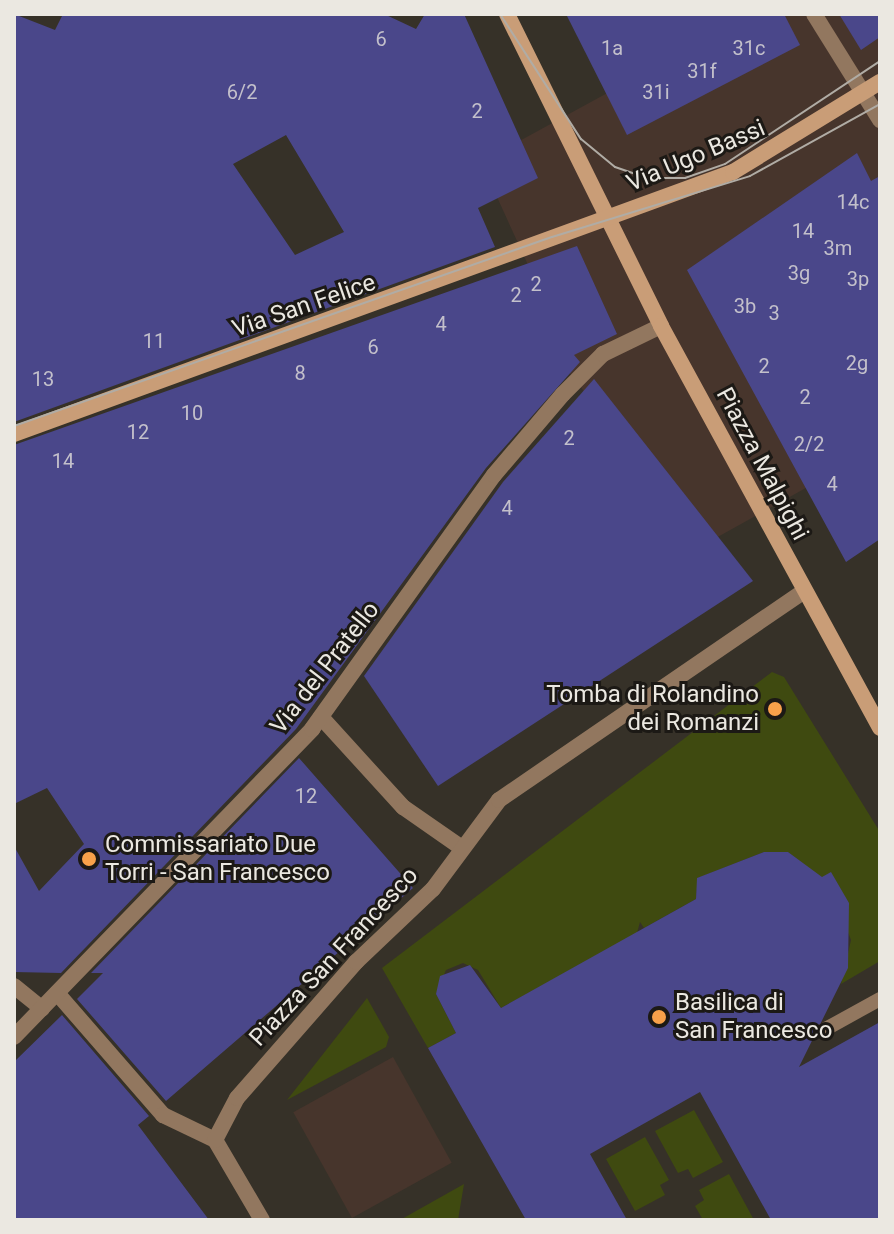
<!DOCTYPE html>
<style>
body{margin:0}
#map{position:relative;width:894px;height:1234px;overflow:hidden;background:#363128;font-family:Roboto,sans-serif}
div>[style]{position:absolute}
.commercial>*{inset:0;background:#47352c;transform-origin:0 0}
.green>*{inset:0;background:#3f4a10}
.building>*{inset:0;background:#4a478a}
.lane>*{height:14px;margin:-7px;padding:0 7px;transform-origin:7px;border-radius:7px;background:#92775f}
.street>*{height:16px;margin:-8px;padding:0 8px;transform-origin:8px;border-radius:8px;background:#92775f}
.secondary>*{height:16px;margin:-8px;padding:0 8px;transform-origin:8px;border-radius:8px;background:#c99d77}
.tram>*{height:2px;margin:-1px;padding:0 1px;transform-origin:1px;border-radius:1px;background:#b0aca5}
.dots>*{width:22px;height:22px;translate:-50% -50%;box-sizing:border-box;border:4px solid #1c1915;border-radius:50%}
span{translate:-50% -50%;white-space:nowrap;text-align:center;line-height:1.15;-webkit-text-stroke:6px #1c1915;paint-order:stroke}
.number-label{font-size:20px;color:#c3c0cb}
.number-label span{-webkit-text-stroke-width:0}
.street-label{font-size:24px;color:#ebe8e1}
.poi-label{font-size:24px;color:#ebe8e1}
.right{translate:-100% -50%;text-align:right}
.left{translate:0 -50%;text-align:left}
.frame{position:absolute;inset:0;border:16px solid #ebe8e1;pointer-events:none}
</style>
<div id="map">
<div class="commercial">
<div style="clip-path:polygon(752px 14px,880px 14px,880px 381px,849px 464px,705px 544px,560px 361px,565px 346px,481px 162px)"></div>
<div style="left:393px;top:1057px;width:121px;height:114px;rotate:61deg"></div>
</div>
<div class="green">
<div style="clip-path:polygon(772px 672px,784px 677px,880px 832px,880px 961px,841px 984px,851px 940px,829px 884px,788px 852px,764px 852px,698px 878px,696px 899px,644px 928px,640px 922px,637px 933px,501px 1008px,478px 970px,463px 963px,446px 970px,436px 994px,456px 1033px,428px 1048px,382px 968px)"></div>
<div style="clip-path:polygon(367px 998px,389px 1037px,386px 1047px,287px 1100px)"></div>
<div style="clip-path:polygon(694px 1110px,723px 1162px,693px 1178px,688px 1169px,678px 1173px,655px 1131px)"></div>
<div style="clip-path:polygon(645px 1137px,669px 1180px,660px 1185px,665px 1195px,635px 1211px,606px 1159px)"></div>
<div style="clip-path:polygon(729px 1174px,754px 1220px,703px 1220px,695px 1206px,704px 1200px,699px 1190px)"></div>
<div style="clip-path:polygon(464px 1184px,458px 1220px,400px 1220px)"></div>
</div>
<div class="building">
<div style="clip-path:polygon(evenodd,14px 14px,55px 30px,63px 14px,384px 14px,416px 29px,425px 14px,464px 14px,538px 178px,478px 208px,495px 247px,14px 422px,14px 14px,286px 135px,344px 232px,295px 255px,233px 164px,286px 135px)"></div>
<div style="clip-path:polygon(566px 14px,784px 14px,800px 45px,627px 135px)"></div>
<div style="clip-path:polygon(839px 14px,880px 14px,880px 37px,861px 50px)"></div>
<div style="clip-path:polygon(857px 153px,871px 181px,880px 176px,880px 539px,846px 562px,687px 270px)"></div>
<div style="clip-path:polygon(577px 246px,617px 334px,574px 355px,580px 362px,486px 468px,296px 729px,61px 973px,14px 972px,14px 846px,39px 891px,84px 844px,47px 788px,14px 804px,14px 445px)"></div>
<div style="clip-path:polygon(594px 379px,753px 581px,438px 786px,364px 676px,503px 482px)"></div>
<div style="clip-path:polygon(299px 758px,413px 888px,166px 1101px,77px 999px,103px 973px,91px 973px)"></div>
<div style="clip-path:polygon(764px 852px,788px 852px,822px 877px,831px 872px,849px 903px,848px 968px,799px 1067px,880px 1022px,880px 1220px,771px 1220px,700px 1092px,590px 1154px,627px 1220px,526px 1220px,428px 1048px,456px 1033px,436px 994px,440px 976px,470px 965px,501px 1008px,696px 899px,697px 878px)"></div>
<div style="clip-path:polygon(62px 1015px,149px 1116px,138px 1125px,209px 1220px,14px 1220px,14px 1062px)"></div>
</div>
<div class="lane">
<div style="left:822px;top:1031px;width:66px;rotate:-28.9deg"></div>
</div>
<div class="street">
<div style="left:814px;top:14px;width:125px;rotate:58.1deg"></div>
<div style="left:321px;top:717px;width:122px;rotate:47.7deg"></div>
<div style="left:403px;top:807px;width:72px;rotate:34.8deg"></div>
<div style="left:14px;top:986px;width:36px;rotate:39deg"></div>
<div style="left:57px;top:993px;width:162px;rotate:49deg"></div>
<div style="left:163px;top:1115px;width:58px;rotate:25.7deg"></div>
<div style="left:14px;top:1037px;width:429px;rotate:-45.9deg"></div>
<div style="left:312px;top:729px;width:312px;rotate:-54.4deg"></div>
<div style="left:494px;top:475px;width:106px;rotate:-49.6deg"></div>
<div style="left:563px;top:394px;width:57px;rotate:-45deg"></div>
<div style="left:603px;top:354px;width:64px;rotate:-25.8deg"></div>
<div style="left:262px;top:1220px;width:93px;rotate:-120.4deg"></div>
<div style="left:215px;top:1140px;width:47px;rotate:-62.4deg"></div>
<div style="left:237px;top:1098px;width:181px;rotate:-48.8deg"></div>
<div style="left:356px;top:962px;width:106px;rotate:-43.5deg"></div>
<div style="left:433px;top:889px;width:111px;rotate:-53.4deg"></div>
<div style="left:499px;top:800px;width:368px;rotate:-34.4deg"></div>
</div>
<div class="secondary">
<div style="left:507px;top:14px;width:348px;rotate:63.7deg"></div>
<div style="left:661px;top:326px;width:458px;rotate:61.4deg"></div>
<div style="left:14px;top:434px;width:765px;rotate:-20.02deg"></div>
<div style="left:733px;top:172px;width:172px;rotate:-31.5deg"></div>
</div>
<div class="tram">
<div style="left:500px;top:14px;width:149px;rotate:57.1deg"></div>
<div style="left:581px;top:139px;width:44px;rotate:39.5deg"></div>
<div style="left:615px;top:167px;width:34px;rotate:19deg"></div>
<div style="left:647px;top:178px;width:38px"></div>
<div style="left:685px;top:178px;width:42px;rotate:-19.3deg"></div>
<div style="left:725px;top:164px;width:186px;rotate:-33.6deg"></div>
<div style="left:14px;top:426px;width:570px;rotate:-19.36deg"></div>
<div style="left:552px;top:237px;width:207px;rotate:-17.1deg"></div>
<div style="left:750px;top:176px;width:149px;rotate:-29deg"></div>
</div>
<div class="dots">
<div style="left:775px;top:709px;background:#f8a14a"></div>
<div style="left:89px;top:859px;background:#f8a14a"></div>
<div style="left:659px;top:1017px;background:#f8a14a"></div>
</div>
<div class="number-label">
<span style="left:381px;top:39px">6</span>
<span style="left:612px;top:48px">1a</span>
<span style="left:749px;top:48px">31c</span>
<span style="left:702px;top:71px">31f</span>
<span style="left:242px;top:92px">6/2</span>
<span style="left:656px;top:92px">31i</span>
<span style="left:477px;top:111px">2</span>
<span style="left:853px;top:202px">14c</span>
<span style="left:803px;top:231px">14</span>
<span style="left:838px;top:248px">3m</span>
<span style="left:799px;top:273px">3g</span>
<span style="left:858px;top:279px">3p</span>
<span style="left:536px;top:284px">2</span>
<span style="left:516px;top:295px">2</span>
<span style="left:745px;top:306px">3b</span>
<span style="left:774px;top:313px">3</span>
<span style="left:441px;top:324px">4</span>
<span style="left:154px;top:341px">11</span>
<span style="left:373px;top:347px">6</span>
<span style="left:857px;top:363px">2g</span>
<span style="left:764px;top:366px">2</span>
<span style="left:300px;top:373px">8</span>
<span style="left:43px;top:379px">13</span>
<span style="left:805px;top:397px">2</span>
<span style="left:192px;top:413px">10</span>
<span style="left:138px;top:432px">12</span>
<span style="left:569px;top:438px">2</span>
<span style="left:809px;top:444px">2/2</span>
<span style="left:63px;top:461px">14</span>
<span style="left:832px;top:484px">4</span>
<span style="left:507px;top:508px">4</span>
<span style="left:306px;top:796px">12</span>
</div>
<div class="street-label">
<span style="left:696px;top:156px;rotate:-23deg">Via Ugo Bassi</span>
<span style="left:304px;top:306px;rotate:-19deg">Via San Felice</span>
<span style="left:762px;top:464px;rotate:62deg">Piazza Malpighi</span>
<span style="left:325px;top:668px;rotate:-52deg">Via del Pratello</span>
<span style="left:334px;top:957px;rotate:-47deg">Piazza San Francesco</span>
</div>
<div class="poi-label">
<span class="right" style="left:759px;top:709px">Tomba di Rolandino<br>dei Romanzi</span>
<span class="left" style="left:105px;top:859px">Commissariato Due<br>Torri - San Francesco</span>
<span class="left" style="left:675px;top:1017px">Basilica di<br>San Francesco</span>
</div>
<div class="frame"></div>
</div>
